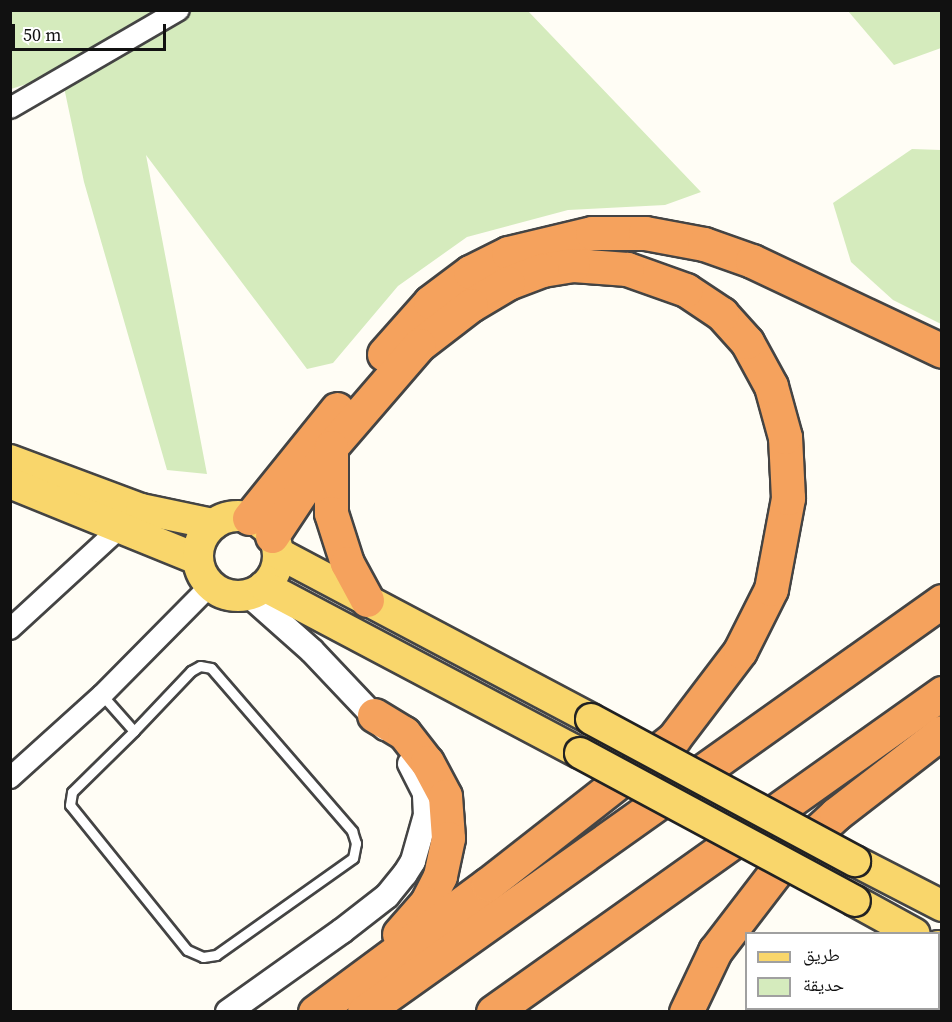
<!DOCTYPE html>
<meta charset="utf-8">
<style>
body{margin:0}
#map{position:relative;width:952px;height:1022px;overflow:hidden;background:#fffdf5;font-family:"Source Serif 4","Noto Naskh Arabic",serif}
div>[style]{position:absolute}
.green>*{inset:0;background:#d5ebbd}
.roads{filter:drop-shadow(2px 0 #444) drop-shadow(-2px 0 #444) drop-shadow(0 2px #444) drop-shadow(0 -2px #444)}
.service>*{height:9px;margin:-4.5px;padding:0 4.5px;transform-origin:4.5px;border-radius:4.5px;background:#fff}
.minor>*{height:20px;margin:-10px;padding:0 10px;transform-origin:10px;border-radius:10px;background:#fff}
.tertiary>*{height:24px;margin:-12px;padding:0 12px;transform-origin:12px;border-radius:12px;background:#fff}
.primary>*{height:30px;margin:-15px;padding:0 15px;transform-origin:15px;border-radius:15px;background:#f9d66b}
.primary>.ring{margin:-15px;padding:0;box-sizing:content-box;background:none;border:30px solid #f9d66b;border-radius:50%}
.motorway>*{height:33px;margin:-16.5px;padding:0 16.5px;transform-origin:16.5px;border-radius:16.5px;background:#f5a25d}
.bridges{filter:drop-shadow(2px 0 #222) drop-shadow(-2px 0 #222) drop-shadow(0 2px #222) drop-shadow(0 -2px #222)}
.primary-bridge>*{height:30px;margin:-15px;padding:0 15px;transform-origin:15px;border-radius:15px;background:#f9d66b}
span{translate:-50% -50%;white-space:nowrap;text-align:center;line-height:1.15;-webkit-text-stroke:6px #fff;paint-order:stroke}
.frame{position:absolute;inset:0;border:12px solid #111;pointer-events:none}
.legend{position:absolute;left:745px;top:932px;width:195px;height:78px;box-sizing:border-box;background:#fff;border:2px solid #a0a0a0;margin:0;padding:8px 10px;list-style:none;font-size:18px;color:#111}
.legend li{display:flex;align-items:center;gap:12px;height:30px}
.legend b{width:30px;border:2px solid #a0a0a0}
.scale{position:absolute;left:12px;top:24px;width:154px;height:27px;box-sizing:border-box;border:3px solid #111;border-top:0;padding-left:8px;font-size:18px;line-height:21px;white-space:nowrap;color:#111;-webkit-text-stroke:4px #fff;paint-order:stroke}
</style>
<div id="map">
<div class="green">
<div style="clip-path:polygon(11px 11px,528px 11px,701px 192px,665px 205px,568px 210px,467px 237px,398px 286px,333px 363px,307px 369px,146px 155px,207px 474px,167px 470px,84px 182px,61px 73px,11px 89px)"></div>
<div style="clip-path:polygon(848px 11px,941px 11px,941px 48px,894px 65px)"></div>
<div style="clip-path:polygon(912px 149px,941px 150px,941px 324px,893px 300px,851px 262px,833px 203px)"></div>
</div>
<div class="roads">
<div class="service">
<div style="left:102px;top:695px;width:48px;rotate:48.4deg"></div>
<div style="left:134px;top:731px;width:83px;rotate:-46.5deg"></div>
<div style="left:191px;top:671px;width:10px;rotate:-29deg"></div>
<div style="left:200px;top:666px;width:11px;rotate:10deg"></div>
<div style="left:211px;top:668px;width:216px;rotate:49.1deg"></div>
<div style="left:352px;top:831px;width:13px;rotate:72deg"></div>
<div style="left:356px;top:843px;width:15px;rotate:101deg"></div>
<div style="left:353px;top:858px;width:168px;rotate:144.7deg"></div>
<div style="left:216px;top:955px;width:13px;rotate:171deg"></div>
<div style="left:203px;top:957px;width:17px;rotate:-156deg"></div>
<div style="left:187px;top:950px;width:186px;rotate:-128.9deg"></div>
<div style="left:70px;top:805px;width:13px;rotate:-81deg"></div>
<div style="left:72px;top:792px;width:87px;rotate:-44.5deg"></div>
</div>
<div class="minor">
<div style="left:10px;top:108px;width:195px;rotate:-30.1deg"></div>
<div style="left:10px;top:629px;width:152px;rotate:-42.6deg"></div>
<div style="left:10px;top:778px;width:124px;rotate:-42.1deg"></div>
<div style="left:102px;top:695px;width:153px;rotate:-45.3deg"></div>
</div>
<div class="tertiary">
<div style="left:249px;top:595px;width:84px;rotate:41.6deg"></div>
<div style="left:312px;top:651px;width:106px;rotate:46.5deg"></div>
<div style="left:228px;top:1012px;width:140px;rotate:-35.4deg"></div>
<div style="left:342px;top:931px;width:57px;rotate:-37.9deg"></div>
<div style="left:387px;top:896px;width:28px;rotate:-51deg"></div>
<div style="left:405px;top:874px;width:15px;rotate:-58deg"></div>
<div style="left:413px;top:861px;width:48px;rotate:-74.2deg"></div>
<div style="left:426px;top:815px;width:22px;rotate:-93deg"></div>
<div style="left:425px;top:793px;width:33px;rotate:-117deg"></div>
</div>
<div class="primary">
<div style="left:10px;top:460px;width:140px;rotate:20.5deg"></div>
<div style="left:141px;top:509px;width:74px;rotate:11.8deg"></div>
<div style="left:10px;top:483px;width:202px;rotate:22.1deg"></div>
<div class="ring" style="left:198px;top:516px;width:50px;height:50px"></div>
<div style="left:278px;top:553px;width:354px;rotate:27.9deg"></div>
<div style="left:264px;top:586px;width:357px;rotate:27.9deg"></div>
<div style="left:855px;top:861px;width:98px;rotate:27.3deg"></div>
<div style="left:855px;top:901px;width:68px;rotate:28.8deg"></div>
<div style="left:938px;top:946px;width:4px;rotate:27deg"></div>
</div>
<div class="motorway">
<div style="left:384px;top:354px;width:69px;rotate:-48.5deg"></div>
<div style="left:430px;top:302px;width:50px;rotate:-36.9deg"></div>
<div style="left:470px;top:272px;width:42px;rotate:-26.6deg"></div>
<div style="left:508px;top:253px;width:86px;rotate:-13.4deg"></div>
<div style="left:592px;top:233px;width:53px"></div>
<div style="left:645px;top:233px;width:60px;rotate:10.6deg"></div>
<div style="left:704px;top:244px;width:51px;rotate:19.5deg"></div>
<div style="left:752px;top:261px;width:210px;rotate:25.3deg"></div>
<div style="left:249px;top:518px;width:140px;rotate:-51.1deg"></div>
<div style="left:272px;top:536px;width:107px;rotate:-56.5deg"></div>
<div style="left:374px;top:715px;width:35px;rotate:31deg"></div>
<div style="left:404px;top:733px;width:37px;rotate:52deg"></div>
<div style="left:427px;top:762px;width:38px;rotate:62deg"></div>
<div style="left:445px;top:796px;width:42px;rotate:85.9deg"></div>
<div style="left:448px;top:838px;width:39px;rotate:102deg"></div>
<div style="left:440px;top:876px;width:30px;rotate:117deg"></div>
<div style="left:426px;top:903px;width:41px;rotate:131.1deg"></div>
<div style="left:315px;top:1012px;width:215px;rotate:-36.5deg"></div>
<div style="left:488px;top:884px;width:236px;rotate:-38.1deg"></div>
<div style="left:674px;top:738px;width:109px;rotate:-52.8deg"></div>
<div style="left:740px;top:651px;width:69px;rotate:-63.4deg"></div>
<div style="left:771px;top:589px;width:93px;rotate:-79.4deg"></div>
<div style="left:788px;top:498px;width:61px;rotate:-92.8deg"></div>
<div style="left:785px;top:437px;width:53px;rotate:-105.4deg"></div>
<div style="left:771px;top:386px;width:50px;rotate:-118.6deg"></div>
<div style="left:747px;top:342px;width:38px;rotate:-132deg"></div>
<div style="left:722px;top:314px;width:43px;rotate:-146.3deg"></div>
<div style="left:686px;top:290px;width:63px;rotate:-160.4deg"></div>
<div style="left:627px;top:269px;width:54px;rotate:-175.8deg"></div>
<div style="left:573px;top:265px;width:31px;rotate:171deg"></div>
<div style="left:542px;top:270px;width:36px;rotate:159deg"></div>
<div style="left:508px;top:283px;width:43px;rotate:149.3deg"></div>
<div style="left:471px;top:305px;width:66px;rotate:142.4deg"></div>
<div style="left:419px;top:345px;width:135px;rotate:130.8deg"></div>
<div style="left:331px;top:447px;width:66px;rotate:90deg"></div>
<div style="left:331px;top:513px;width:52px;rotate:72.3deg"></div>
<div style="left:347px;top:563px;width:42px;rotate:61.6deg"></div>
<div style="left:364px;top:1012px;width:709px;rotate:-35.42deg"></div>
<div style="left:493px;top:1012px;width:551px;rotate:-35.39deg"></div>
<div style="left:686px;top:1012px;width:68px;rotate:-64.6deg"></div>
<div style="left:715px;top:951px;width:108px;rotate:-52.5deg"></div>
<div style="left:781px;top:865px;width:75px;rotate:-42.8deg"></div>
<div style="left:836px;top:814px;width:134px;rotate:-37.7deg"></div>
</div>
</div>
<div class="bridges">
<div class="primary-bridge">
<div style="left:591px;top:719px;width:300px;rotate:28.3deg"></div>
<div style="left:580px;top:753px;width:312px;rotate:28.3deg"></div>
</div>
</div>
<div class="frame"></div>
<ul class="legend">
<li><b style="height:8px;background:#f9d66b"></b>طريق</li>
<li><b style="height:16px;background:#d5ebbd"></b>حديقة</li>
</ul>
<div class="scale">50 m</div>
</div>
